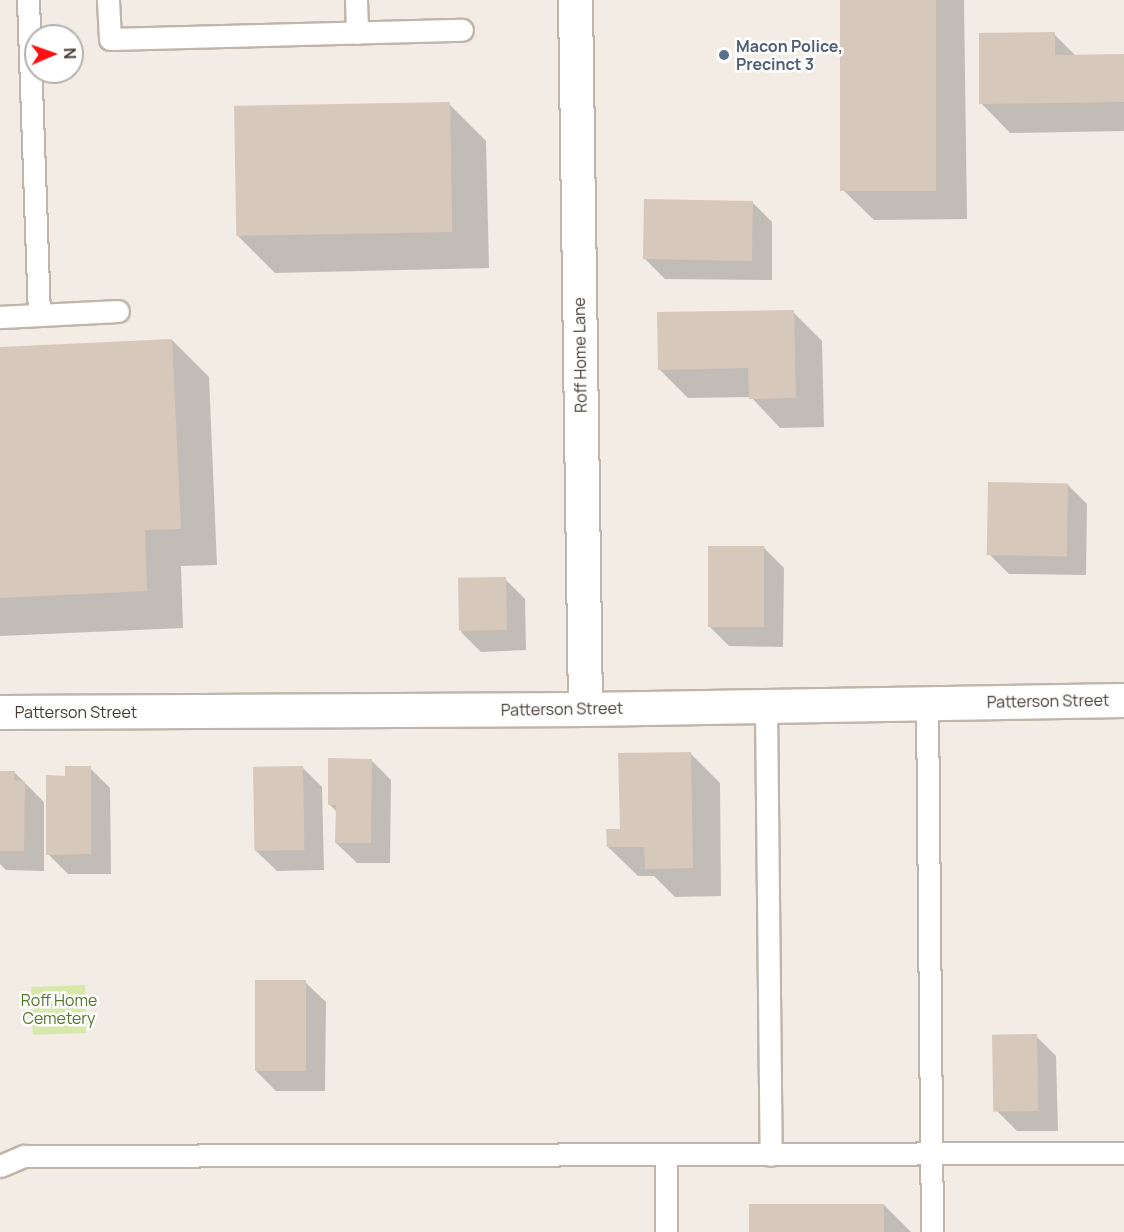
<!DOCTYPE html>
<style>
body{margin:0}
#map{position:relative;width:1124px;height:1232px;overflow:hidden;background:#f2ece4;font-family:Manrope,sans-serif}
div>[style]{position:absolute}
.green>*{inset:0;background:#d7e8ab;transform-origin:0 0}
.shadow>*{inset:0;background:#0003}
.building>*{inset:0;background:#d7c8bc;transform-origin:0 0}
.roads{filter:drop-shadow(2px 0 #c1b5a9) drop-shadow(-2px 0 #c1b5a9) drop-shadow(0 2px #c1b5a9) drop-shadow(0 -2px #c1b5a9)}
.lane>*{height:21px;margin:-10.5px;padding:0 10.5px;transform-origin:10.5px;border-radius:10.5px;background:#fff}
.street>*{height:33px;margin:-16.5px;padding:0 16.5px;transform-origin:16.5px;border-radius:16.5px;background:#fff}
.dots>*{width:16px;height:16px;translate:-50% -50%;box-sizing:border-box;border:3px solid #fff;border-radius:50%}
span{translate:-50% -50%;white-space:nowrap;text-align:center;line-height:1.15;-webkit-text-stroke:5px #fff;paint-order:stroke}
.service-label{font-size:16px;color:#4e5e75;font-weight:700}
.left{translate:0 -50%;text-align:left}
.street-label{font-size:16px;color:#443b34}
.park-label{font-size:16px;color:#527726}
.north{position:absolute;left:24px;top:24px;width:60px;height:60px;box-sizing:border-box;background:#fff;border:2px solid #b4b1ae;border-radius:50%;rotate:88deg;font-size:16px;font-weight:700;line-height:24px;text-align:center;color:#443b34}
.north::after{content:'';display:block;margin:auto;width:21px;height:27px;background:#fe0f13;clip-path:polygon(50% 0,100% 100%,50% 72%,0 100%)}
</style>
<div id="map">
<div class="green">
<div style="left:85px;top:985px;width:48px;height:54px;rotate:88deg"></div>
</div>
<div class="shadow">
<div style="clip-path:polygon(842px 0,964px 0,967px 219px,874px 220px,844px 191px)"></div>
<div style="clip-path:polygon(1054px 34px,1076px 56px,1124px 56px,1124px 131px,1010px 133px,981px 103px)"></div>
<div style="clip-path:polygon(449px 104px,486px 141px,489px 268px,275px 273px,238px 236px)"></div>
<div style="clip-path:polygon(752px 202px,772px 222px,772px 280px,665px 279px,644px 258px)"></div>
<div style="clip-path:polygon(793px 312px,822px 341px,824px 427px,780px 428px,751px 397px,688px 398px,659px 369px)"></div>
<div style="clip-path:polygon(172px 340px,209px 377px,217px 565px,181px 566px,183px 628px,0 636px,0 348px)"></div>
<div style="clip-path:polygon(1067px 484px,1087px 504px,1086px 575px,1009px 574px,989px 554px)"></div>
<div style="clip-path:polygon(764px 548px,784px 568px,783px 647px,729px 646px,709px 626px)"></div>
<div style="clip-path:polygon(505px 579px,525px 599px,526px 650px,481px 652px,461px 632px)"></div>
<div style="clip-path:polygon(691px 754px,720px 783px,721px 896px,675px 897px,654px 876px,638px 876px,608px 847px)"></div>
<div style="clip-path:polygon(371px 760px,391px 780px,390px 863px,357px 863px,336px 843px,337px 812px,329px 804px)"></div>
<div style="clip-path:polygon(302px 767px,322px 787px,324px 870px,277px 871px,256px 851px)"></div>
<div style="clip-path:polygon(90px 768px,110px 788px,111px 874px,68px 874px,48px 854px,66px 777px)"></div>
<div style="clip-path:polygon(0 772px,14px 772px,44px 802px,44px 871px,6px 870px,0 864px)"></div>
<div style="clip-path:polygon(305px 982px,326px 1002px,325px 1091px,276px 1091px,256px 1071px)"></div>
<div style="clip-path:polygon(1036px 1036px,1056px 1056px,1058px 1131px,1017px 1131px,997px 1111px)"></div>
<div style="clip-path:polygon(884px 1205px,911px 1232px,750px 1232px)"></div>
</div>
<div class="building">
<div style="left:840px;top:0;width:96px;height:191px"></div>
<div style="clip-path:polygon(1055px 32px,1055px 55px,1124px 54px,1124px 102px,979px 104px,979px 33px)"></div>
<div style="left:450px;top:102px;width:130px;height:216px;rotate:89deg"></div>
<div style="left:644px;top:199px;width:109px;height:60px;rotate:1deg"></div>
<div style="clip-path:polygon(794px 310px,796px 398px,749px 399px,748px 368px,658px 370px,657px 312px)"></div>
<div style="clip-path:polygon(172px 339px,181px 529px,145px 530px,147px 591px,0 598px,0 347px)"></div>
<div style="left:988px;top:482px;width:80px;height:73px;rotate:1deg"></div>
<div style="left:708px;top:546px;width:56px;height:81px"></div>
<div style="left:506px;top:577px;width:53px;height:48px;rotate:89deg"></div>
<div style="clip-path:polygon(691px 752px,693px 868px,645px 869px,644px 847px,607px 847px,606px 829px,620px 829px,618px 753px)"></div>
<div style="clip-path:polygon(328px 758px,372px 759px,371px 843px,335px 843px,336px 805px,328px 805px)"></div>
<div style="clip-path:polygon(65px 766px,91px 766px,91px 854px,46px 855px,46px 775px,65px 776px)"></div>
<div style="left:303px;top:766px;width:84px;height:50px;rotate:89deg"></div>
<div style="clip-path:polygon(0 771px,15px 771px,14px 780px,25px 781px,24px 851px,0 851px)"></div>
<div style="left:255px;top:980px;width:51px;height:91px"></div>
<div style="left:1037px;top:1034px;width:77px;height:45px;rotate:89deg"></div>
<div style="left:749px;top:1204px;width:135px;height:28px"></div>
</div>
<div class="roads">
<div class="lane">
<div style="left:28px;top:0;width:315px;rotate:88deg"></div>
<div style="left:108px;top:0;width:39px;rotate:87deg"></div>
<div style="left:110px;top:39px;width:352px;rotate:-1.5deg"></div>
<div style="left:356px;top:0;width:33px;rotate:88deg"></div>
<div style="left:0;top:317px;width:118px;rotate:-2.9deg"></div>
<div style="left:927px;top:703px;width:529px;rotate:89.46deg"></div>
<div style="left:766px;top:706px;width:449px;rotate:89.4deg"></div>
<div style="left:666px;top:1156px;width:76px;rotate:90deg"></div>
<div style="left:0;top:1166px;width:26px;rotate:-23deg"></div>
<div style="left:24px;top:1156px;width:1100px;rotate:-0.16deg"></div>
</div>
<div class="street">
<div style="left:575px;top:0;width:709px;rotate:89.19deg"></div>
<div style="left:0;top:712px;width:585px;rotate:-0.29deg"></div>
<div style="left:585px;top:709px;width:539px;rotate:-0.96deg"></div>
</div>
</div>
<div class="dots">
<div style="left:724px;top:55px;background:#5c6f8a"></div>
</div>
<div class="service-label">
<span class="left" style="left:736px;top:55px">Macon Police,<br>Precinct 3</span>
</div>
<div class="street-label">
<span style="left:580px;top:355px;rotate:-91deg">Roff Home Lane</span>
<span style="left:1048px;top:701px;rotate:-1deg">Patterson Street</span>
<span style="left:562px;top:709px;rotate:-1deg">Patterson Street</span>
<span style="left:76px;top:712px">Patterson Street</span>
</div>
<div class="park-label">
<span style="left:59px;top:1009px">Roff Home<br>Cemetery</span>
</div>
<div class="north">N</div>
</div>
